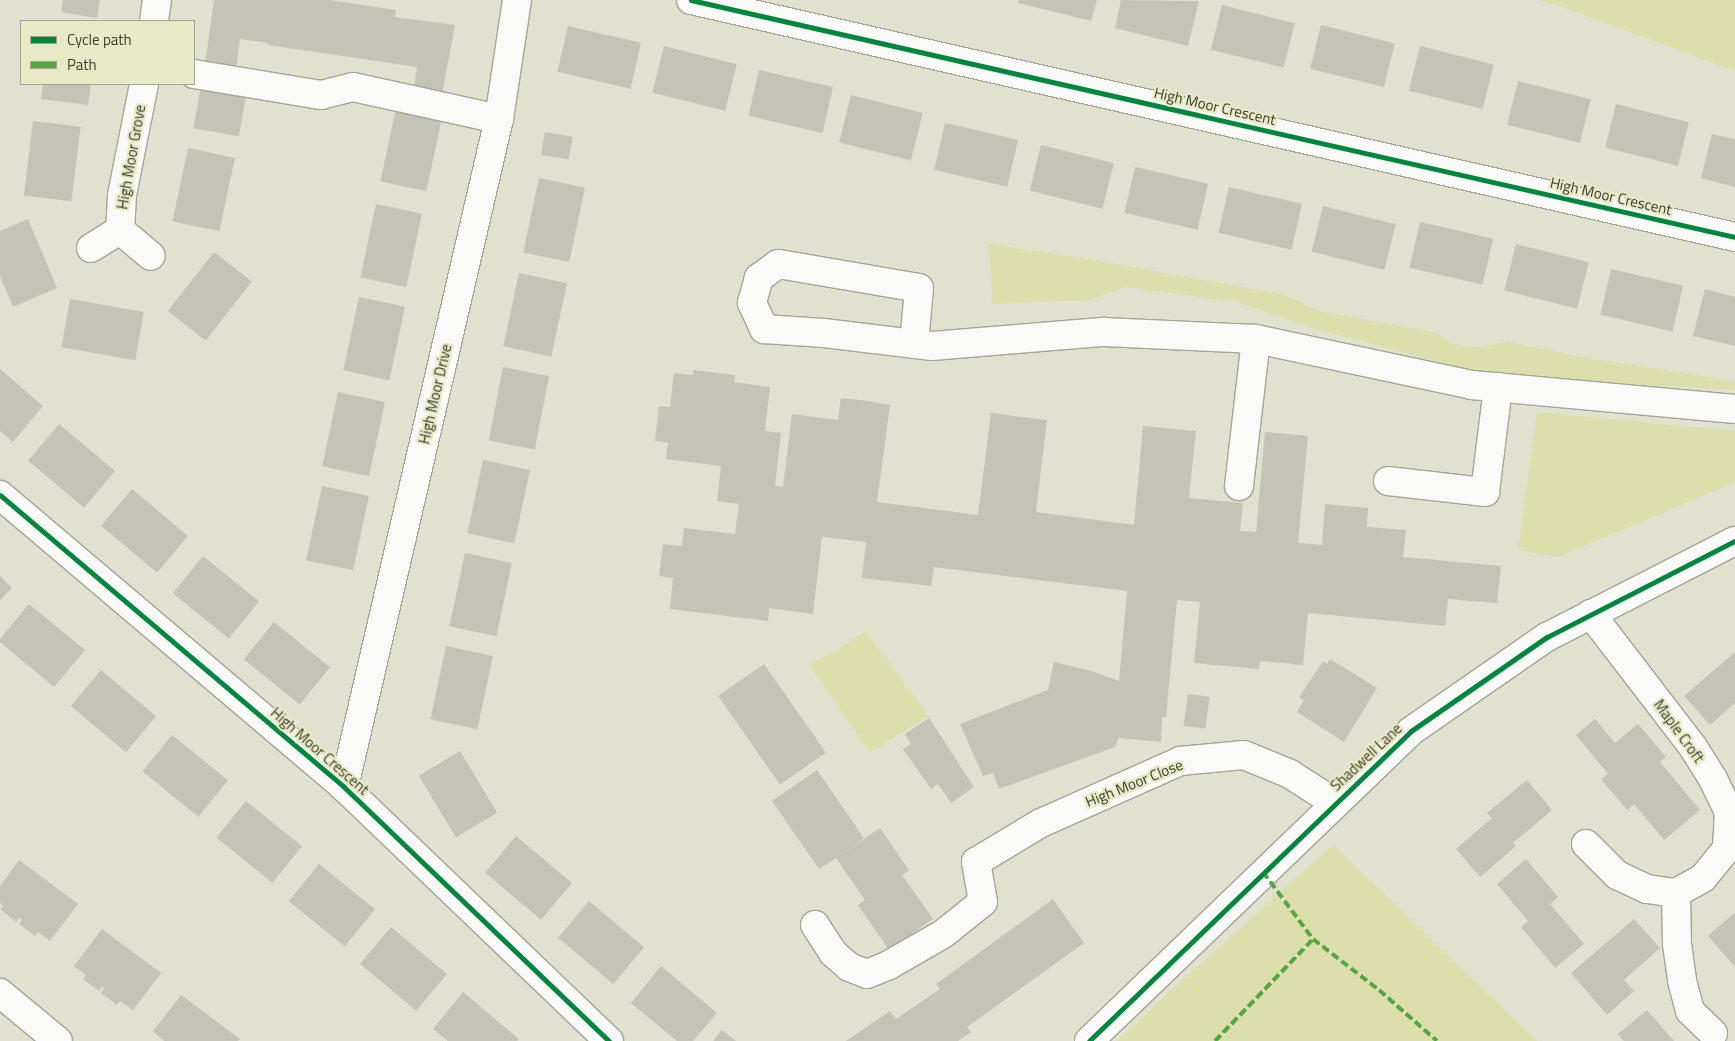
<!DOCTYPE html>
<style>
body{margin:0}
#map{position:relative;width:1735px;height:1041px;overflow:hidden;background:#e0e1ce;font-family:"Titillium Web",sans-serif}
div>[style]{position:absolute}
.green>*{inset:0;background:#dcdeac}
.building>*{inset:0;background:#c3c4b5;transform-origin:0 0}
.roads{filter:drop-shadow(1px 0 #a3a495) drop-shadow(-1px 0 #a3a495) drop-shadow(0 1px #a3a495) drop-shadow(0 -1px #a3a495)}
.minor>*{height:28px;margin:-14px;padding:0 14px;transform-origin:14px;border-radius:14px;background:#fafaf8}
.quiet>*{height:4px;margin-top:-2px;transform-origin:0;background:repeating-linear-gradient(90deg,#54a643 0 8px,transparent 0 12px)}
.cycleway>*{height:5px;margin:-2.5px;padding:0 2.5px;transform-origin:2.5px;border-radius:2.5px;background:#00873e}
span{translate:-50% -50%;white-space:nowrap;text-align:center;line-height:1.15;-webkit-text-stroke:4.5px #e8e9c6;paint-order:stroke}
.street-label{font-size:15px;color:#3c3d2f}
.legend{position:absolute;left:20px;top:20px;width:175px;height:65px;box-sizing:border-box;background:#e8e9c6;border:1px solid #a3a48a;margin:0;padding:6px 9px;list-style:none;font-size:15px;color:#3c3d2f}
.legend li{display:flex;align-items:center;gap:10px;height:25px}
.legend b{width:25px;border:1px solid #a3a48a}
</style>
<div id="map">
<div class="green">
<div style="clip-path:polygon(1539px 0,1735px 0,1735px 71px,1557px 5px)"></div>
<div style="clip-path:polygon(988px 244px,1094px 260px,1286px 295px,1318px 311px,1434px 332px,1453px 344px,1480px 347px,1507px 342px,1577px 356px,1720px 379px,1735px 383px,1735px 390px,1547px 379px,1491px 373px,1447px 364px,1312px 328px,1237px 302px,1124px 287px,1090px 300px,991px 304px,992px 281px)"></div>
<div style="clip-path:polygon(1537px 412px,1735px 431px,1735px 482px,1558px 557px,1518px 550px)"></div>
<div style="clip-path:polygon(866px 631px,928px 716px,870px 753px,809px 664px,837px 651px)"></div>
<div style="clip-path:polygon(1333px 845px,1537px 1041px,1117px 1041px,1163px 998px)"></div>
</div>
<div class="building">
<div style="clip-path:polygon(63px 0,100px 0,97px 18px,61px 12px)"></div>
<div style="clip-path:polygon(214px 0,329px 0,396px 10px,395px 17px,455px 25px,441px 99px,413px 94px,417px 67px,268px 45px,269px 43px,240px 39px,236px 68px,205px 64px)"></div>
<div style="clip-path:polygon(1019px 0,1097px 0,1091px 21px,1018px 3px)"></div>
<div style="clip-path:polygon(1121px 0,1199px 1px,1188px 46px,1115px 28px)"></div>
<div style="left:1222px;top:5px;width:75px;height:46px;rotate:14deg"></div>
<div style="left:1321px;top:25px;width:76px;height:45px;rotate:14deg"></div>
<div style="left:568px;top:26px;width:75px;height:47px;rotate:13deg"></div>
<div style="left:664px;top:46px;width:75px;height:48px;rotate:14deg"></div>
<div style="left:1420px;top:46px;width:76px;height:46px;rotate:14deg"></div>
<div style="left:759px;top:70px;width:76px;height:47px;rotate:13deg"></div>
<div style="left:202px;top:80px;width:46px;height:49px;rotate:10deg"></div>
<div style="left:1518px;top:81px;width:75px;height:45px;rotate:14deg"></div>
<div style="clip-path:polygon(43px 84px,91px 84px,88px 105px,41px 99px)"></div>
<div style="left:851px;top:95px;width:74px;height:49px;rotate:14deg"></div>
<div style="left:1616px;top:104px;width:75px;height:45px;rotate:14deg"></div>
<div style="left:396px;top:108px;width:47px;height:75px;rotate:12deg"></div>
<div style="left:33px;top:121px;width:48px;height:75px;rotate:7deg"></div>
<div style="left:945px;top:123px;width:75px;height:48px;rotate:13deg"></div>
<div style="left:545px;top:132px;width:28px;height:23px;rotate:10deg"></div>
<div style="clip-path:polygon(1712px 134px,1735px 139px,1735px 187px,1701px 178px)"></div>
<div style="left:1041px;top:145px;width:75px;height:47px;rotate:14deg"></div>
<div style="left:188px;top:148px;width:48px;height:75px;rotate:12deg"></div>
<div style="left:1135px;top:167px;width:75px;height:47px;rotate:13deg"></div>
<div style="left:539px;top:178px;width:47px;height:76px;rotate:12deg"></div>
<div style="left:1229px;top:187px;width:75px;height:47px;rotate:13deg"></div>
<div style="left:376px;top:204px;width:47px;height:75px;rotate:12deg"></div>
<div style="left:1323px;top:206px;width:75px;height:47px;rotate:14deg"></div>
<div style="clip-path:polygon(28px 219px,57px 288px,13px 307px,0 276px,0 231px)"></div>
<div style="left:1420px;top:222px;width:75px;height:47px;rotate:13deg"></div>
<div style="left:1516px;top:244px;width:75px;height:48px;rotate:14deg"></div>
<div style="left:214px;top:252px;width:48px;height:75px;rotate:38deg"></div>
<div style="left:1611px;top:269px;width:74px;height:47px;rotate:13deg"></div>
<div style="left:519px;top:273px;width:49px;height:75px;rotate:12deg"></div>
<div style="clip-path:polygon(1705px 289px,1735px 297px,1735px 346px,1693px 336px)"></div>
<div style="left:359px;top:297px;width:47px;height:75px;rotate:12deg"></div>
<div style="left:70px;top:299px;width:75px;height:49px;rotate:10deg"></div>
<div style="left:503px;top:367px;width:47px;height:75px;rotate:11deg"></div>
<div style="clip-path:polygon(0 369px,43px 406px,13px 442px,0 431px)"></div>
<div style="clip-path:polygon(693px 370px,735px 375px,734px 382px,770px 387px,765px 431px,781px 433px,775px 486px,783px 487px,792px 414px,838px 420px,841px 398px,868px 401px,890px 405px,877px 502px,978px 515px,991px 413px,1047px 420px,1036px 512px,1134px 525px,1143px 426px,1196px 431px,1189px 498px,1243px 503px,1240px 531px,1256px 532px,1265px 432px,1308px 436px,1298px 543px,1322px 545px,1325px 504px,1368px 508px,1367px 527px,1406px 530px,1403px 557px,1501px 566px,1497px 603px,1448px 599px,1445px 626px,1308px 613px,1303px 665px,1260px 661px,1259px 669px,1194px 663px,1200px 602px,1177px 600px,1166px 717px,1162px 717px,1161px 742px,1119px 738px,1115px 747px,999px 789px,993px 773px,983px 776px,960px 724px,1048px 690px,1054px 662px,1095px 672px,1119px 681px,1127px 591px,934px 567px,931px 586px,862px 578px,866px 542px,822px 537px,813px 614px,769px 608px,768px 621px,670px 609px,673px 578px,659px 576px,663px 544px,682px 546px,684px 528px,735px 534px,739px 504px,717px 501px,721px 466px,666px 459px,668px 443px,655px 441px,659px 406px,670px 407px,674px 373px,693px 375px)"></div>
<div style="left:338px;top:392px;width:48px;height:76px;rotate:12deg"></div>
<div style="left:59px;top:424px;width:73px;height:48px;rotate:40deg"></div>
<div style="left:483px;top:460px;width:48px;height:75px;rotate:12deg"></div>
<div style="left:322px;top:486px;width:48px;height:76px;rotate:12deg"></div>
<div style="left:132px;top:489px;width:73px;height:48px;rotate:40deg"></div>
<div style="left:465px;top:553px;width:48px;height:75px;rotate:12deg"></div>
<div style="left:203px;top:556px;width:72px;height:48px;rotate:39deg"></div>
<div style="clip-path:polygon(0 576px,12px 588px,0 600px)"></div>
<div style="clip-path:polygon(29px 604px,85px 650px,54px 687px,0 642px,0 639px)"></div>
<div style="left:274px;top:622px;width:72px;height:48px;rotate:39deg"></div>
<div style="left:446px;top:646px;width:48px;height:75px;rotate:12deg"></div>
<div style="clip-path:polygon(1735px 652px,1735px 703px,1710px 725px,1684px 696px)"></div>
<div style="clip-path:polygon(1330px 659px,1377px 688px,1344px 742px,1297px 712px,1304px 700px,1299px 697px,1323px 661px,1327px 664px)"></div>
<div style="left:764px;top:664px;width:108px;height:56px;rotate:55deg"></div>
<div style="left:101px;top:670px;width:72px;height:47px;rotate:40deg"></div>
<div style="left:1188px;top:694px;width:22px;height:32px;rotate:8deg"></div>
<div style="clip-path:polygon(929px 718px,974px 787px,951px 803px,938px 784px,931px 789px,903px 749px,911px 744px,905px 734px)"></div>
<div style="clip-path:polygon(1595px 719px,1615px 743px,1638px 724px,1666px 757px,1660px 762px,1700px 810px,1664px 840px,1634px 804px,1627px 810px,1601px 779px,1608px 774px,1576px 735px)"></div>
<div style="left:172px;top:735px;width:72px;height:47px;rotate:39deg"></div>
<div style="left:460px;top:751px;width:72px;height:48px;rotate:59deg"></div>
<div style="clip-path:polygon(817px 770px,864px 838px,841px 855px,880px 828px,909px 870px,902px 875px,933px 919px,889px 950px,858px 905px,865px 900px,836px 858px,819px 869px,772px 801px)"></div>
<div style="clip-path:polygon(1527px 780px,1552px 810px,1513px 843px,1516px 846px,1480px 877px,1456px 849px,1492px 818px,1487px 813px)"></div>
<div style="left:246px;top:801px;width:72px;height:47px;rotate:39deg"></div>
<div style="left:516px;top:836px;width:73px;height:48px;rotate:40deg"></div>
<div style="clip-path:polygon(1526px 859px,1558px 897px,1550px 904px,1584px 944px,1555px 968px,1521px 927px,1528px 921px,1497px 884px)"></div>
<div style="clip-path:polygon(19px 860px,78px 904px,50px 941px,38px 932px,35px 936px,19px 924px,22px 920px,19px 918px,16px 922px,0 909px,3px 906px,0 903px,0 886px)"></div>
<div style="left:319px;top:864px;width:72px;height:48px;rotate:39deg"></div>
<div style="clip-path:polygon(1053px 899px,1084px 943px,967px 1027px,971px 1032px,958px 1041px,846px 1041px,890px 1011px,896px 1019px,940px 989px,936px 984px)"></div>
<div style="left:589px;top:901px;width:72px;height:48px;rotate:40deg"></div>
<div style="clip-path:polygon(1734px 913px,1735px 914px,1735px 967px,1708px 936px)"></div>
<div style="clip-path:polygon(1634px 919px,1660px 948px,1624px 980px,1634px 991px,1607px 1015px,1571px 973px)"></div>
<div style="left:391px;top:927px;width:73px;height:48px;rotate:40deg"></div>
<div style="clip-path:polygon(102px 929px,161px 973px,133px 1010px,120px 1001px,117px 1005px,101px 993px,104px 988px,102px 987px,99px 991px,83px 979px,86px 975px,74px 966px)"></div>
<div style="clip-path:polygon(661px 966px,717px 1013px,693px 1041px,677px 1041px,631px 1003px)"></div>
<div style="clip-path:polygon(463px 992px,519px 1039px,517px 1041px,448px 1041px,433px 1029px)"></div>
<div style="clip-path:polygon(181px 995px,240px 1039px,238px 1041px,164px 1041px,153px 1031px)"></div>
<div style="clip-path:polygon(1647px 1010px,1674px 1041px,1624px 1041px,1618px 1034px)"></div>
<div style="clip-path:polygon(722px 1030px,736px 1041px,713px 1041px)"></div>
</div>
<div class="roads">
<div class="minor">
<div style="left:691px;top:0;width:1071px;rotate:12.79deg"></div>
<div style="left:154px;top:21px;width:21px;rotate:-82deg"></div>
<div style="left:194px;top:74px;width:129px;rotate:9.4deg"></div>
<div style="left:321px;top:95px;width:33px;rotate:-14deg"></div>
<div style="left:353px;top:87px;width:149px;rotate:12.4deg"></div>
<div style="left:144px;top:84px;width:113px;rotate:101.2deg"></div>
<div style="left:122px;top:195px;width:35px;rotate:93deg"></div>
<div style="left:120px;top:230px;width:40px;rotate:40deg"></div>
<div style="left:91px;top:248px;width:34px;rotate:-32deg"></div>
<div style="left:914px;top:344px;width:56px;rotate:-84.9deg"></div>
<div style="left:919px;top:288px;width:143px;rotate:-170.3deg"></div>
<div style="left:778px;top:264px;width:24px;rotate:144deg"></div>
<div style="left:759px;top:278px;width:26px;rotate:106deg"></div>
<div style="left:752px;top:303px;width:29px;rotate:65deg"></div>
<div style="left:764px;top:329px;width:60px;rotate:3.8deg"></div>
<div style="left:824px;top:333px;width:109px;rotate:6.9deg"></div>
<div style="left:932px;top:346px;width:173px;rotate:-4.7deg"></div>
<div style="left:1104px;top:332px;width:152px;rotate:2.6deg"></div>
<div style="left:1256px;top:339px;width:221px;rotate:12deg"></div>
<div style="left:1472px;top:385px;width:264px;rotate:5.2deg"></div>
<div style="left:1388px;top:481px;width:98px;rotate:6.5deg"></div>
<div style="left:1485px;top:492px;width:106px;rotate:-82.9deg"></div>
<div style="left:1239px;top:486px;width:148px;rotate:-83.4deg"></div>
<div style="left:0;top:495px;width:451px;rotate:40.3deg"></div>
<div style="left:344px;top:787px;width:367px;rotate:43.8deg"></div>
<div style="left:344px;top:787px;width:686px;rotate:-76.94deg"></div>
<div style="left:499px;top:119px;width:120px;rotate:-81.4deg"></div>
<div style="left:1586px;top:844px;width:44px;rotate:45deg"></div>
<div style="left:1617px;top:875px;width:33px;rotate:25deg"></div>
<div style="left:1647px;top:889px;width:29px;rotate:8deg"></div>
<div style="left:1676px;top:893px;width:31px;rotate:-29deg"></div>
<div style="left:1703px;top:878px;width:38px;rotate:-51deg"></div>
<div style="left:1727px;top:848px;width:36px;rotate:-87deg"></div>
<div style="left:1729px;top:812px;width:37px;rotate:-116deg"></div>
<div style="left:1713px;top:779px;width:38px;rotate:-122deg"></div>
<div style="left:1693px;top:747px;width:168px;rotate:-127.5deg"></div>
<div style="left:1676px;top:893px;width:51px;rotate:88.9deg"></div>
<div style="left:1677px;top:944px;width:37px;rotate:82deg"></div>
<div style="left:1682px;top:981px;width:31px;rotate:75deg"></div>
<div style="left:1690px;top:1011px;width:32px;rotate:44deg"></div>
<div style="left:815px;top:925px;width:33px;rotate:57deg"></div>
<div style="left:833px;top:953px;width:21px;rotate:41deg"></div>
<div style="left:849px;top:967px;width:19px;rotate:21deg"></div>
<div style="left:867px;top:974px;width:24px;rotate:-22deg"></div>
<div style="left:889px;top:965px;width:62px;rotate:-29.9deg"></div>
<div style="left:943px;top:934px;width:51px;rotate:-38.7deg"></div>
<div style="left:983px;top:902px;width:41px;rotate:-99.9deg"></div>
<div style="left:976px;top:862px;width:76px;rotate:-31deg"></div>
<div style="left:1041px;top:823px;width:152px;rotate:-24deg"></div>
<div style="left:1180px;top:761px;width:64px;rotate:-5.4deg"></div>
<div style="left:1244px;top:755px;width:50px;rotate:22.4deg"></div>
<div style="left:1290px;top:774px;width:54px;rotate:32.8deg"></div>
<div style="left:0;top:993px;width:75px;rotate:39.6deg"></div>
<div style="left:1089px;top:1041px;width:447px;rotate:-43.9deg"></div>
<div style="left:1411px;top:731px;width:165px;rotate:-34.7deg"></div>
<div style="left:1547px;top:637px;width:211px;rotate:-27.1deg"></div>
</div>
</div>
<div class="quiet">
<div style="left:1263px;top:872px;width:84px;rotate:53.3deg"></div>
<div style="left:1313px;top:939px;width:83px;rotate:37.7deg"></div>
<div style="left:1379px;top:990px;width:77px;rotate:41.3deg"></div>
<div style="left:1215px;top:1041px;width:141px;rotate:-46.1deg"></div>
</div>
<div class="cycleway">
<div style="left:691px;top:0;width:1071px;rotate:12.79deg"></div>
<div style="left:0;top:495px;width:451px;rotate:40.3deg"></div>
<div style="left:344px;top:787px;width:367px;rotate:43.8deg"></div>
<div style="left:1089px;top:1041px;width:447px;rotate:-43.9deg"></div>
<div style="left:1411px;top:731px;width:165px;rotate:-34.7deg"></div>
<div style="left:1547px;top:637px;width:211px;rotate:-27.1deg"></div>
</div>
<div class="street-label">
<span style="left:1215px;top:106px;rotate:13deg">High Moor Crescent</span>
<span style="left:131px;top:157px;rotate:-80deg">High Moor Grove</span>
<span style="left:1611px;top:196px;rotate:13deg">High Moor Crescent</span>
<span style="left:435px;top:394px;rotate:-77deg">High Moor Drive</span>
<span style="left:1679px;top:731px;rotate:54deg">Maple Croft</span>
<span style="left:320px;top:751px;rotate:41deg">High Moor Crescent</span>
<span style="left:1366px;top:757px;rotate:-43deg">Shadwell Lane</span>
<span style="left:1134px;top:783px;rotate:-22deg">High Moor Close</span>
</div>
<ul class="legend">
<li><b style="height:6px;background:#00873e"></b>Cycle path</li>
<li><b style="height:6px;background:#54a643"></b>Path</li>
</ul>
</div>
